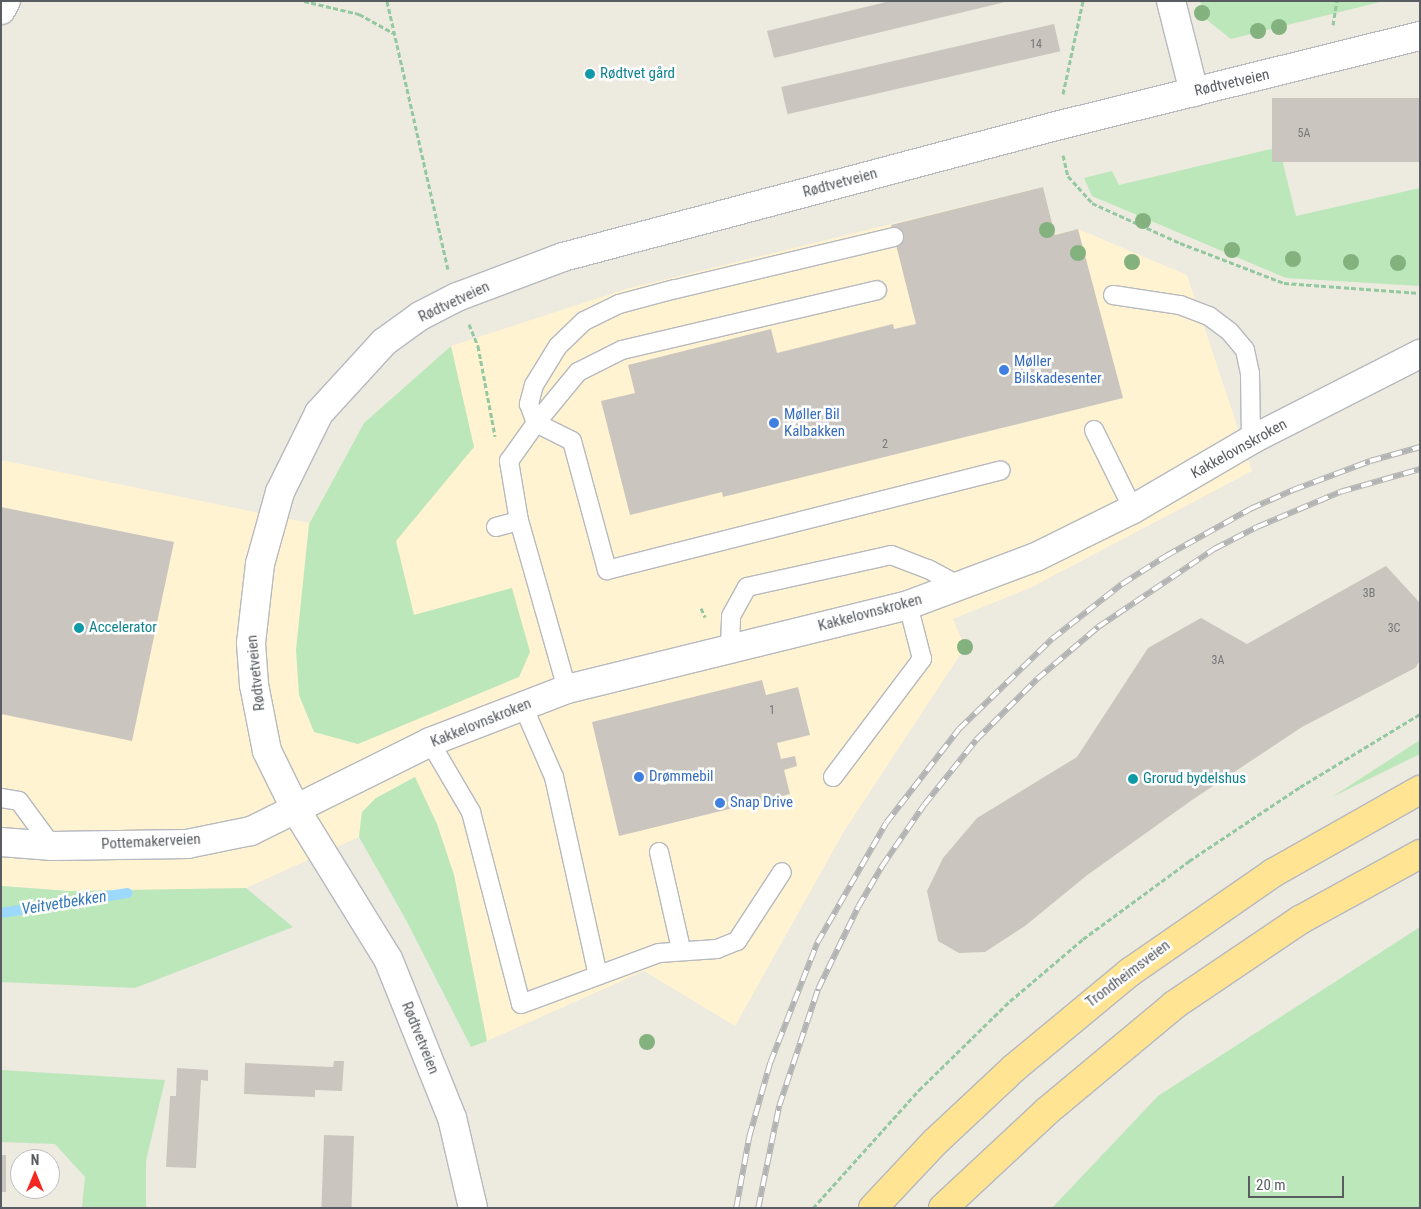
<!DOCTYPE html>
<meta charset="utf-8">
<style>
body{margin:0}
#map{position:relative;width:1421px;height:1209px;overflow:hidden;background:#edeadf;font-family:"Roboto Condensed",sans-serif}
div>[style]{position:absolute}
.commercial>*{inset:0;background:#fff3d2}
.green>*{inset:0;background:#bbe7ba}
.stream>*{height:10px;margin:-5px;padding:0 5px;transform-origin:5px;border-radius:5px;background:#9dd8ff}
.building>*{inset:0;background:#cac6bf;transform-origin:0 0}
.path>*{height:3px;margin-top:-1.5px;transform-origin:0;background:repeating-linear-gradient(90deg,#93c8a0 0 5px,transparent 0 7.5px)}
.roads{filter:drop-shadow(1px 0 #b6b9be) drop-shadow(-1px 0 #b6b9be) drop-shadow(0 1px #b6b9be) drop-shadow(0 -1px #b6b9be)}
.service>*{height:18px;margin:-9px;padding:0 9px;transform-origin:9px;border-radius:9px;background:#fff}
.minor>*{height:28px;margin:-14px;padding:0 14px;transform-origin:14px;border-radius:14px;background:#fff}
.tertiary>*{height:28px;margin:-14px;padding:0 14px;transform-origin:14px;border-radius:14px;background:#fff}
.trunk>*{height:28px;margin:-14px;padding:0 14px;transform-origin:14px;border-radius:14px;background:#ffe493}
.rail>*{height:5.5px;margin-top:-2.75px;transform-origin:0;background:repeating-linear-gradient(90deg,#fff 0 11px,#b2b3b3 0 22px);box-sizing:border-box;border-block:1px solid #b2b3b3}
.trees>*{width:16px;height:16px;margin:-8px;border-radius:50%;background:#84b27e}
.dots>*{width:14px;height:14px;translate:-50% -50%;box-sizing:border-box;border:2px solid #fff;border-radius:50%}
span{translate:-50% -50%;white-space:nowrap;text-align:center;line-height:1.15;-webkit-text-stroke:5px #fff;paint-order:stroke}
.number-label{font-size:12px;color:#757779}
.number-label span{-webkit-text-stroke-width:0}
.culture-label{font-size:15px;color:#0d838f}
.left{translate:0 -50%;text-align:left}
.street-label{font-size:15px;color:#595d62}
.shop-label{font-size:15px;color:#366cbe}
.water-label{font-size:16px;color:#3578b8;font-style:italic}
.frame{position:absolute;inset:0;border:2px solid #595d62;pointer-events:none}
.north{position:absolute;left:10px;top:1149px;width:50px;height:50px;box-sizing:border-box;background:#fff;border:1px solid #bdbec0;border-radius:50%;rotate:0deg;font-size:14px;font-weight:700;line-height:20px;text-align:center;color:#595d62}
.north::after{content:'';display:block;margin:auto;width:18px;height:22px;background:#f4281e;clip-path:polygon(50% 0,100% 100%,50% 72%,0 100%)}
.scale{position:absolute;left:1248px;top:1176px;width:96px;height:22px;box-sizing:border-box;border:2px solid #595d62;border-top:0;padding-left:6px;font-size:15px;line-height:18px;white-space:nowrap;color:#595d62;-webkit-text-stroke:4px #fff;paint-order:stroke}
</style>
<div id="map">
<div class="commercial">
<div style="clip-path:polygon(1043px 187px,1055px 234px,1078px 229px,1187px 275px,1252px 471px,1032px 587px,953px 619px,965px 647px,843px 833px,735px 1026px,644px 971px,487px 1041px,454px 875px,437px 824px,415px 777px,376px 798px,362px 812px,359px 837px,246px 888px,69px 891px,1px 886px,1px 460px,309px 523px,364px 423px,451px 346px,626px 289px)"></div>
</div>
<div class="green">
<div style="clip-path:polygon(1200px 1px,1384px 1px,1231px 39px,1207px 20px)"></div>
<div style="clip-path:polygon(1279px 147px,1296px 216px,1420px 188px,1420px 286px,1286px 278px,1092px 196px,1084px 178px,1112px 171px,1119px 185px)"></div>
<div style="clip-path:polygon(451px 346px,474px 447px,396px 541px,414px 615px,512px 588px,530px 652px,519px 677px,358px 744px,314px 732px,299px 695px,296px 650px,309px 524px,364px 423px)"></div>
<div style="clip-path:polygon(1420px 740px,1420px 754px,1332px 797px)"></div>
<div style="clip-path:polygon(415px 777px,437px 824px,454px 875px,487px 1041px,471px 1047px,405px 918px,359px 837px,362px 812px,376px 798px)"></div>
<div style="clip-path:polygon(1px 886px,69px 891px,246px 888px,293px 927px,135px 988px,1px 982px)"></div>
<div style="clip-path:polygon(1420px 927px,1420px 1208px,1052px 1208px,1158px 1096px)"></div>
<div style="clip-path:polygon(1px 1070px,165px 1080px,146px 1161px,146px 1208px,82px 1208px,85px 1177px,55px 1144px,1px 1142px)"></div>
</div>
<div class="stream">
<div style="left:1px;top:913px;width:128px;rotate:-9deg"></div>
</div>
<div class="building">
<div style="clip-path:polygon(890px 1px,1005px 2px,774px 58px,767px 31px)"></div>
<div style="left:1054px;top:24px;width:28px;height:280px;rotate:77deg"></div>
<div style="left:1420px;top:98px;width:64px;height:148px;rotate:90deg"></div>
<div style="clip-path:polygon(1043px 187px,1055px 235px,1078px 229px,1123px 398px,723px 497px,722px 492px,630px 515px,601px 401px,635px 393px,628px 365px,771px 329px,777px 353px,893px 324px,894px 329px,916px 324px,891px 225px)"></div>
<div style="clip-path:polygon(1px 507px,174px 542px,132px 741px,1px 714px)"></div>
<div style="clip-path:polygon(1386px 566px,1420px 603px,1420px 661px,1415px 668px,1302px 727px,1192px 800px,1086px 876px,1025px 926px,985px 952px,959px 953px,938px 941px,927px 891px,943px 858px,977px 818px,1077px 757px,1148px 648px,1201px 618px,1247px 644px)"></div>
<div style="clip-path:polygon(762px 680px,766px 695px,798px 687px,810px 735px,777px 743px,781px 759px,795px 756px,797px 766px,784px 770px,790px 794px,619px 836px,592px 722px)"></div>
<div style="clip-path:polygon(334px 1061px,344px 1061px,342px 1091px,315px 1090px,315px 1097px,244px 1094px,245px 1063px,333px 1067px)"></div>
<div style="clip-path:polygon(177px 1068px,208px 1070px,208px 1081px,201px 1080px,196px 1168px,166px 1167px,170px 1096px,176px 1096px)"></div>
<div style="left:324px;top:1135px;width:30px;height:72px;rotate:2deg"></div>
<div style="left:1px;top:1155px;width:5px;height:37px"></div>
</div>
<div class="path">
<div style="left:304px;top:1px;width:57px;rotate:13.3deg"></div>
<div style="left:359px;top:14px;width:39px;rotate:29deg"></div>
<div style="left:387px;top:1px;width:275px;rotate:77.2deg"></div>
<div style="left:1333px;top:25px;width:24px;rotate:-81deg"></div>
<div style="left:1063px;top:94px;width:95px;rotate:-77.9deg"></div>
<div style="left:1063px;top:155px;width:22px;rotate:77deg"></div>
<div style="left:1068px;top:176px;width:36px;rotate:48deg"></div>
<div style="left:1092px;top:203px;width:97px;rotate:24.4deg"></div>
<div style="left:1180px;top:243px;width:111px;rotate:21deg"></div>
<div style="left:1284px;top:283px;width:136px;rotate:4.2deg"></div>
<div style="left:469px;top:324px;width:24px;rotate:68deg"></div>
<div style="left:478px;top:346px;width:92px;rotate:79.3deg"></div>
<div style="left:701px;top:608px;width:10px;rotate:66deg"></div>
<div style="left:813px;top:1208px;width:159px;rotate:-48.1deg"></div>
<div style="left:919px;top:1090px;width:127px;rotate:-44.4deg"></div>
<div style="left:1010px;top:1001px;width:96px;rotate:-40.3deg"></div>
<div style="left:1083px;top:939px;width:132px;rotate:-36.3deg"></div>
<div style="left:1189px;top:861px;width:133px;rotate:-33.7deg"></div>
<div style="left:1300px;top:787px;width:140px;rotate:-31.3deg"></div>
</div>
<div class="roads">
<div class="service">
<div style="left:894px;top:237px;width:225px;rotate:166.6deg"></div>
<div style="left:675px;top:289px;width:58px;rotate:165deg"></div>
<div style="left:619px;top:304px;width:39px;rotate:154deg"></div>
<div style="left:584px;top:321px;width:36px;rotate:136deg"></div>
<div style="left:558px;top:346px;width:46px;rotate:121.6deg"></div>
<div style="left:534px;top:385px;width:20px;rotate:105deg"></div>
<div style="left:529px;top:404px;width:20px;rotate:70deg"></div>
<div style="left:536px;top:423px;width:40px;rotate:26.6deg"></div>
<div style="left:572px;top:441px;width:134px;rotate:74.8deg"></div>
<div style="left:607px;top:570px;width:406px;rotate:-14.2deg"></div>
<div style="left:1113px;top:295px;width:68px;rotate:8.5deg"></div>
<div style="left:1180px;top:305px;width:31px;rotate:21deg"></div>
<div style="left:1209px;top:316px;width:26px;rotate:37deg"></div>
<div style="left:1230px;top:332px;width:23px;rotate:50deg"></div>
<div style="left:1245px;top:350px;width:24px;rotate:78deg"></div>
<div style="left:1250px;top:373px;width:67px;rotate:89.1deg"></div>
<div style="left:1094px;top:430px;width:88px;rotate:63.7deg"></div>
<div style="left:496px;top:527px;width:24px;rotate:-15deg"></div>
<div style="left:730px;top:648px;width:32px;rotate:-88deg"></div>
<div style="left:731px;top:616px;width:33px;rotate:-61deg"></div>
<div style="left:747px;top:587px;width:148px;rotate:-12.5deg"></div>
<div style="left:891px;top:555px;width:40px;rotate:21deg"></div>
<div style="left:928px;top:569px;width:36px;rotate:28deg"></div>
<div style="left:567px;top:689px;width:175px;rotate:-105.9deg"></div>
<div style="left:519px;top:521px;width:61px;rotate:-99.5deg"></div>
<div style="left:509px;top:461px;width:47px;rotate:-54.6deg"></div>
<div style="left:536px;top:423px;width:66px;rotate:-50.5deg"></div>
<div style="left:578px;top:372px;width:49px;rotate:-26.6deg"></div>
<div style="left:622px;top:350px;width:262px;rotate:-13.2deg"></div>
<div style="left:523px;top:706px;width:77px;rotate:66.4deg"></div>
<div style="left:554px;top:777px;width:203px;rotate:77.5deg"></div>
<div style="left:430px;top:742px;width:81px;rotate:59.6deg"></div>
<div style="left:471px;top:812px;width:198px;rotate:75.4deg"></div>
<div style="left:521px;top:1004px;width:147px;rotate:-20.3deg"></div>
<div style="left:659px;top:953px;width:58px;rotate:-3.9deg"></div>
<div style="left:717px;top:949px;width:22px;rotate:-22deg"></div>
<div style="left:737px;top:941px;width:82px;rotate:-56.9deg"></div>
<div style="left:833px;top:777px;width:148px;rotate:-53deg"></div>
<div style="left:922px;top:659px;width:56px;rotate:-104.5deg"></div>
<div style="left:1px;top:798px;width:18px;rotate:9deg"></div>
<div style="left:19px;top:801px;width:56px;rotate:53.7deg"></div>
<div style="left:659px;top:852px;width:99px;rotate:77.2deg"></div>
</div>
<div class="minor">
<div style="left:1171px;top:1px;width:94px;rotate:75.8deg"></div>
<div style="left:1px;top:10px;width:10px;rotate:-61deg"></div>
<div style="left:1px;top:842px;width:51px;rotate:4.5deg"></div>
<div style="left:52px;top:846px;width:135px;rotate:-0.8deg"></div>
<div style="left:187px;top:844px;width:65px;rotate:-11.5deg"></div>
<div style="left:251px;top:831px;width:200px;rotate:-26.4deg"></div>
<div style="left:430px;top:742px;width:147px;rotate:-21.1deg"></div>
<div style="left:567px;top:689px;width:351px;rotate:-13.8deg"></div>
<div style="left:908px;top:605px;width:137px;rotate:-20.6deg"></div>
<div style="left:1036px;top:557px;width:108px;rotate:-26.3deg"></div>
<div style="left:1133px;top:509px;width:137px;rotate:-30.3deg"></div>
<div style="left:1251px;top:440px;width:190px;rotate:-27deg"></div>
</div>
<div class="tertiary">
<div style="left:473px;top:1208px;width:92px;rotate:-103.1deg"></div>
<div style="left:452px;top:1118px;width:171px;rotate:-111.9deg"></div>
<div style="left:388px;top:959px;width:175px;rotate:-121.7deg"></div>
<div style="left:296px;top:810px;width:66px;rotate:-116.2deg"></div>
<div style="left:267px;top:751px;width:67px;rotate:-101.1deg"></div>
<div style="left:254px;top:685px;width:42px;rotate:-94.1deg"></div>
<div style="left:251px;top:643px;width:80px;rotate:-83.5deg"></div>
<div style="left:260px;top:564px;width:75px;rotate:-74.5deg"></div>
<div style="left:280px;top:492px;width:88px;rotate:-63.7deg"></div>
<div style="left:319px;top:413px;width:96px;rotate:-47.5deg"></div>
<div style="left:384px;top:342px;width:44px;rotate:-35.8deg"></div>
<div style="left:420px;top:316px;width:42px;rotate:-27.2deg"></div>
<div style="left:457px;top:297px;width:113px;rotate:-20.7deg"></div>
<div style="left:563px;top:257px;width:510px;rotate:-14.88deg"></div>
<div style="left:1056px;top:126px;width:375px;rotate:-13.9deg"></div>
</div>
<div class="trunk">
<div style="left:873px;top:1208px;width:91px;rotate:-46.8deg"></div>
<div style="left:935px;top:1142px;width:108px;rotate:-43.1deg"></div>
<div style="left:1014px;top:1068px;width:151px;rotate:-39.6deg"></div>
<div style="left:1130px;top:972px;width:174px;rotate:-34.7deg"></div>
<div style="left:1273px;top:873px;width:169px;rotate:-29.5deg"></div>
<div style="left:943px;top:1208px;width:142px;rotate:-43deg"></div>
<div style="left:1047px;top:1111px;width:165px;rotate:-39.8deg"></div>
<div style="left:1174px;top:1005px;width:152px;rotate:-34deg"></div>
<div style="left:1300px;top:920px;width:137px;rotate:-28.8deg"></div>
</div>
</div>
<div class="rail">
<div style="left:736px;top:1208px;width:72px;rotate:-79.6deg"></div>
<div style="left:749px;top:1137px;width:77px;rotate:-74.2deg"></div>
<div style="left:770px;top:1063px;width:129px;rotate:-68.6deg"></div>
<div style="left:817px;top:943px;width:138px;rotate:-60.1deg"></div>
<div style="left:886px;top:823px;width:119px;rotate:-52.2deg"></div>
<div style="left:959px;top:729px;width:129px;rotate:-44.1deg"></div>
<div style="left:1052px;top:639px;width:89px;rotate:-38.2deg"></div>
<div style="left:1122px;top:584px;width:52px;rotate:-32.5deg"></div>
<div style="left:1166px;top:556px;width:96px;rotate:-29.2deg"></div>
<div style="left:1250px;top:509px;width:47px;rotate:-23.8deg"></div>
<div style="left:1293px;top:490px;width:82px;rotate:-20.6deg"></div>
<div style="left:1370px;top:461px;width:52px;rotate:-15.6deg"></div>
<div style="left:758px;top:1208px;width:104px;rotate:-78.4deg"></div>
<div style="left:779px;top:1106px;width:123px;rotate:-71.6deg"></div>
<div style="left:818px;top:989px;width:91px;rotate:-64deg"></div>
<div style="left:858px;top:907px;width:48px;rotate:-59.7deg"></div>
<div style="left:882px;top:866px;width:74px;rotate:-55.5deg"></div>
<div style="left:924px;top:805px;width:83px;rotate:-51.3deg"></div>
<div style="left:976px;top:740px;width:86px;rotate:-45deg"></div>
<div style="left:1037px;top:679px;width:80px;rotate:-40.4deg"></div>
<div style="left:1098px;top:627px;width:140px;rotate:-33.9deg"></div>
<div style="left:1214px;top:549px;width:48px;rotate:-27.1deg"></div>
<div style="left:1257px;top:527px;width:90px;rotate:-22.9deg"></div>
<div style="left:1340px;top:492px;width:83px;rotate:-16deg"></div>
</div>
<div class="trees">
<div style="left:1202px;top:13px"></div>
<div style="left:1279px;top:27px"></div>
<div style="left:1258px;top:31px"></div>
<div style="left:1143px;top:221px"></div>
<div style="left:1047px;top:230px"></div>
<div style="left:1232px;top:250px"></div>
<div style="left:1078px;top:253px"></div>
<div style="left:1293px;top:259px"></div>
<div style="left:1132px;top:262px"></div>
<div style="left:1351px;top:262px"></div>
<div style="left:1398px;top:263px"></div>
<div style="left:965px;top:647px"></div>
<div style="left:647px;top:1042px"></div>
</div>
<div class="dots">
<div style="left:590px;top:74px;background:#0f9aa8"></div>
<div style="left:1004px;top:370px;background:#3f7fe0"></div>
<div style="left:774px;top:423px;background:#3f7fe0"></div>
<div style="left:79px;top:628px;background:#0f9aa8"></div>
<div style="left:639px;top:777px;background:#3f7fe0"></div>
<div style="left:1133px;top:779px;background:#0f9aa8"></div>
<div style="left:720px;top:803px;background:#3f7fe0"></div>
</div>
<div class="number-label">
<span style="left:1036px;top:45px">14</span>
<span style="left:1304px;top:134px">5A</span>
<span style="left:885px;top:445px">2</span>
<span style="left:1369px;top:594px">3B</span>
<span style="left:1394px;top:629px">3C</span>
<span style="left:1218px;top:661px">3A</span>
<span style="left:772px;top:711px">1</span>
</div>
<div class="culture-label">
<span class="left" style="left:600px;top:74px">Rødtvet gård</span>
<span class="left" style="left:89px;top:628px">Accelerator</span>
<span class="left" style="left:1143px;top:779px">Grorud bydelshus</span>
</div>
<div class="street-label">
<span style="left:1232px;top:83px;rotate:-13deg">Rødtvetveien</span>
<span style="left:840px;top:183px;rotate:-15deg">Rødtvetveien</span>
<span style="left:454px;top:302px;rotate:-25deg">Rødtvetveien</span>
<span style="left:1239px;top:449px;rotate:-29deg">Kakkelovnskroken</span>
<span style="left:870px;top:613px;rotate:-15deg">Kakkelovnskroken</span>
<span style="left:256px;top:673px;rotate:-96deg">Rødtvetveien</span>
<span style="left:481px;top:723px;rotate:-22deg">Kakkelovnskroken</span>
<span style="left:151px;top:842px;rotate:-3deg">Pottemakerveien</span>
<span style="left:1128px;top:974px;rotate:-37deg">Trondheimsveien</span>
<span style="left:420px;top:1038px;rotate:68deg">Rødtvetveien</span>
</div>
<div class="shop-label">
<span class="left" style="left:1014px;top:370px">Møller<br>Bilskadesenter</span>
<span class="left" style="left:784px;top:423px">Møller Bil<br>Kalbakken</span>
<span class="left" style="left:649px;top:777px">Drømmebil</span>
<span class="left" style="left:730px;top:803px">Snap Drive</span>
</div>
<div class="water-label">
<span style="left:64px;top:903px;rotate:-9deg">Veitvetbekken</span>
</div>
<div class="frame"></div>
<div class="north">N</div>
<div class="scale">20 m</div>
</div>
